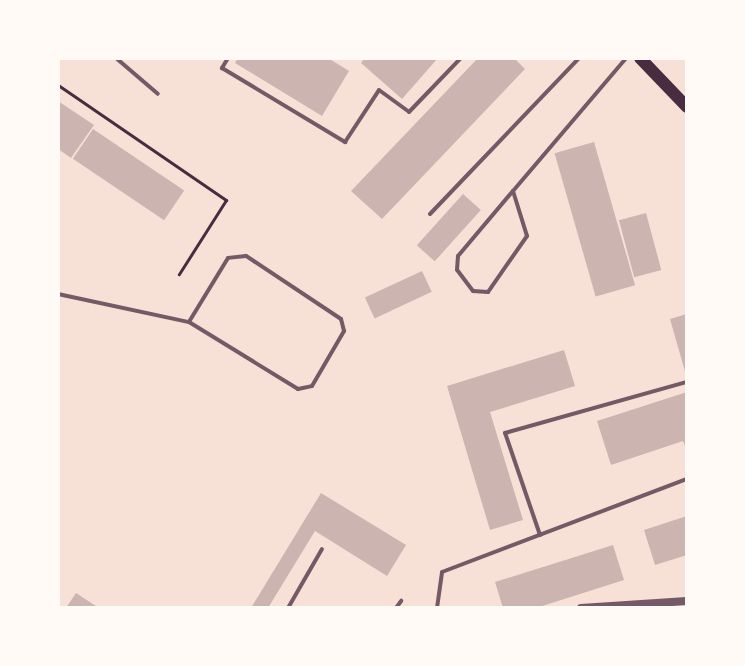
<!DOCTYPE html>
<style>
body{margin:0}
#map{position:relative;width:745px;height:666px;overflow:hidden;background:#f7e1d7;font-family:"Roboto Condensed",sans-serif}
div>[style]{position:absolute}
.building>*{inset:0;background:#ccb4b1;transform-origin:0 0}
.path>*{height:3px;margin:-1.5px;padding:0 1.5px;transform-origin:1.5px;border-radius:1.5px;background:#4a2c40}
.service>*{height:4px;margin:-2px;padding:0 2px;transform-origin:2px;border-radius:2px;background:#755966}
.minor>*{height:8px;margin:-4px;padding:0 4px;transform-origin:4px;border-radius:4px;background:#755966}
.secondary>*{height:12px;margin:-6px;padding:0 6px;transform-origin:6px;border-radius:6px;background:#4a2c40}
span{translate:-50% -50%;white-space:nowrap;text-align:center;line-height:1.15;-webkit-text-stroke:6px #fffaf5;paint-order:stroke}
.frame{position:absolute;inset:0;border:60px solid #fffaf5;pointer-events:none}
</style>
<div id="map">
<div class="building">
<div style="clip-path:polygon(238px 58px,328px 58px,349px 71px,322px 116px,235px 63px)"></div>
<div style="clip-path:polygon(365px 58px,438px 58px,402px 99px,361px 63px)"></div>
<div style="clip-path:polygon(478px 58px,514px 58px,525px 69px,382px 219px,351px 191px)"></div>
<div style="clip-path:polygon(58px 101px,94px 125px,71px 158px,58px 149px)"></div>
<div style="left:93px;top:129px;width:110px;height:36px;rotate:34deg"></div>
<div style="left:594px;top:142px;width:149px;height:41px;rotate:74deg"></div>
<div style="left:463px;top:194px;width:24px;height:69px;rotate:42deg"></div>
<div style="left:646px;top:213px;width:59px;height:28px;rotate:75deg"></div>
<div style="left:422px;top:271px;width:23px;height:63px;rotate:65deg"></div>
<div style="clip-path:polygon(687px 314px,687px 375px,686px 375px,670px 319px)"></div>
<div style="clip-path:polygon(564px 350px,575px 386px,490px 412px,523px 520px,490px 530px,447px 386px)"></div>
<div style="clip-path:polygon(687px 392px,687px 451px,683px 441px,611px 465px,597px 421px)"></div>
<div style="clip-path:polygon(321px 493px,406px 545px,387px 576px,315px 531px,268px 608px,251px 608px)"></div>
<div style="clip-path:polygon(687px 516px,687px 555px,655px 565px,644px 530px)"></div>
<div style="clip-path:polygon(613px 545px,624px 580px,536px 608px,503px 608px,495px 582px)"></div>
<div style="clip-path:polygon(76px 593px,99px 608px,66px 608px)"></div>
</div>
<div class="path">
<div style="left:58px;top:85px;width:204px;rotate:34.4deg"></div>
<div style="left:226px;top:200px;width:88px;rotate:122.4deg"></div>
</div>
<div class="service">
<div style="left:116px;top:58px;width:55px;rotate:40.6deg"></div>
<div style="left:228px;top:58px;width:12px;rotate:121deg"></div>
<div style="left:222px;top:68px;width:144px;rotate:31deg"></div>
<div style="left:345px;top:142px;width:62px;rotate:-56.8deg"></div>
<div style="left:379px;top:90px;width:37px;rotate:36deg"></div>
<div style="left:409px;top:112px;width:75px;rotate:-46.1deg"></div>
<div style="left:513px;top:191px;width:47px;rotate:72.7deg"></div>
<div style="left:527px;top:236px;width:68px;rotate:124.9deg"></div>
<div style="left:488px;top:292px;width:15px;rotate:-176deg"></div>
<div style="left:473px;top:291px;width:26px;rotate:-127deg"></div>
<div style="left:457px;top:270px;width:14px;rotate:-86deg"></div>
<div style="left:458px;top:256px;width:85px;rotate:-49.8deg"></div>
<div style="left:513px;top:191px;width:175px;rotate:-49.6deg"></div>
<div style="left:430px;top:214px;width:216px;rotate:-46.3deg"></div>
<div style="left:58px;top:294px;width:134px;rotate:12.1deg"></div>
<div style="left:189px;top:322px;width:128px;rotate:31.6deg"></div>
<div style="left:298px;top:389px;width:14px;rotate:-12deg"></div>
<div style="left:312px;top:386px;width:64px;rotate:-59.8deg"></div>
<div style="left:344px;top:331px;width:12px;rotate:-104deg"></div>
<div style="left:341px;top:319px;width:114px;rotate:-146.4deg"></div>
<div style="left:246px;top:256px;width:18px;rotate:174deg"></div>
<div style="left:228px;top:258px;width:75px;rotate:121.4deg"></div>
<div style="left:540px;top:535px;width:108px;rotate:-108.9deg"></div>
<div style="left:505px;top:433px;width:189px;rotate:-15.7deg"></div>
<div style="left:288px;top:608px;width:68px;rotate:-60deg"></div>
<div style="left:396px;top:608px;width:9px;rotate:-54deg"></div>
<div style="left:437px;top:608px;width:36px;rotate:-82deg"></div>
<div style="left:442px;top:572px;width:262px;rotate:-20.8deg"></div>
</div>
<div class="minor">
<div style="left:581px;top:608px;width:106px;rotate:-3.8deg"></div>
</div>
<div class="secondary">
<div style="left:640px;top:58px;width:68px;rotate:46.2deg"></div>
</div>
<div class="frame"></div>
</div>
